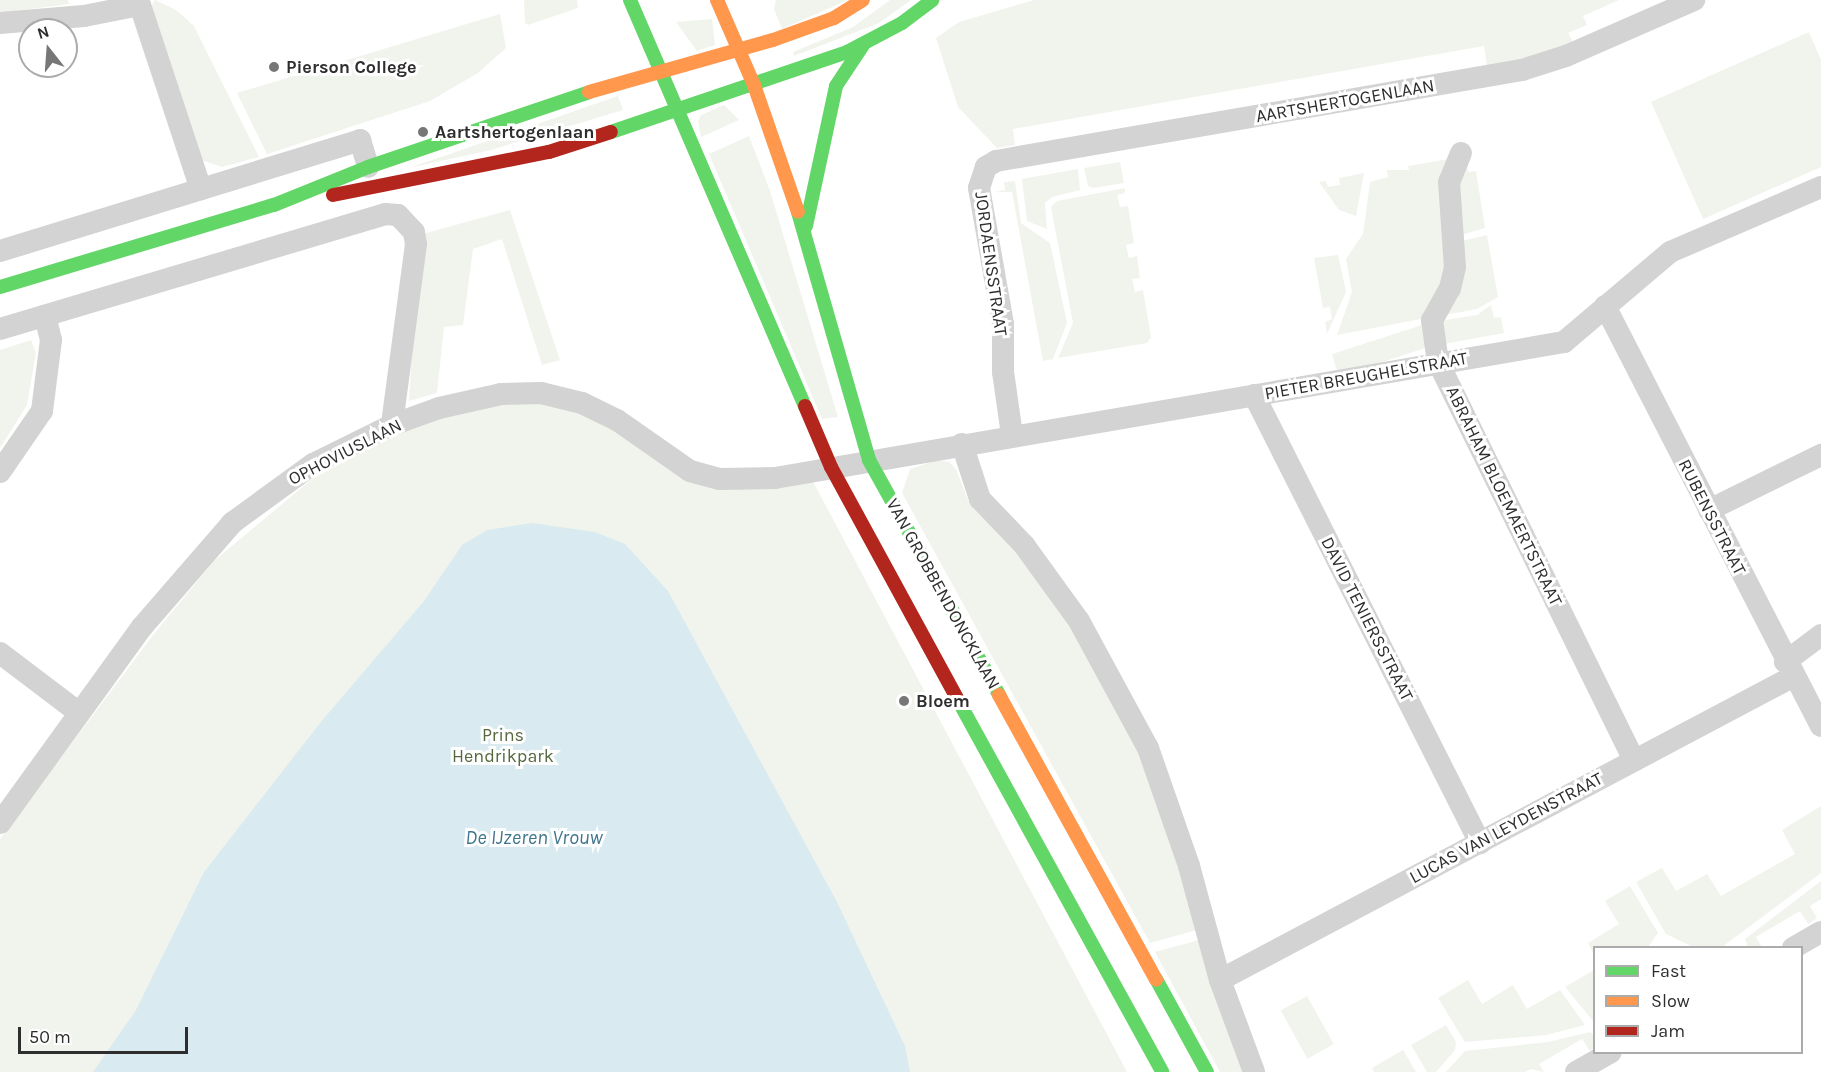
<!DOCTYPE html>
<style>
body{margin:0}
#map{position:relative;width:1821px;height:1072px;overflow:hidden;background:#fff;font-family:Karla,sans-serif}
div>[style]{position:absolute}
.green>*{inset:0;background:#f1f4ec;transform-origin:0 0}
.water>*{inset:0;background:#d9eaf0}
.street>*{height:22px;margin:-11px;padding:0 11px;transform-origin:11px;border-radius:11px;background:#d3d3d3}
.fast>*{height:14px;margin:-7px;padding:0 7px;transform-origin:7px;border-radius:7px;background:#63d668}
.slow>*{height:14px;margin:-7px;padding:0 7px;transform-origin:7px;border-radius:7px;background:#ff974d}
.jam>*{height:14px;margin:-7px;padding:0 7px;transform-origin:7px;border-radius:7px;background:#b3261e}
.dots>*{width:16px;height:16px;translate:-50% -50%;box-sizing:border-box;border:3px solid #fff;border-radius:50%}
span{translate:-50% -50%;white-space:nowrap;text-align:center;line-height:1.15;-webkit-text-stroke:6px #fff;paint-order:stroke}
.poi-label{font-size:18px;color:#2e2e2e;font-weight:700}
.left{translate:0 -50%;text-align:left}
.street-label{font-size:18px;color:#2e2e2e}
.park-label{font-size:18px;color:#56683e}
.water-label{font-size:20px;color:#40768d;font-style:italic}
.legend{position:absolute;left:1593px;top:946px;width:210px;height:108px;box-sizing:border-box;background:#fff;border:2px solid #ababab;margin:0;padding:8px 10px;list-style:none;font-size:18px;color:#2e2e2e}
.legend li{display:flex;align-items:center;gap:12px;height:30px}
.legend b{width:30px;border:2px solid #ababab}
.north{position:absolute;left:18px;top:18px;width:60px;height:60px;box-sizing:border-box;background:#fff;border:2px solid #ababab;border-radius:50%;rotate:343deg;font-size:16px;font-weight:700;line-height:24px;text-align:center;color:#2e2e2e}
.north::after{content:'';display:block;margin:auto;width:21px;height:27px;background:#777;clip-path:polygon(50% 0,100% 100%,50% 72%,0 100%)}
.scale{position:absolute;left:18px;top:1027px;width:170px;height:27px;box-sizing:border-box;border:3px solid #2e2e2e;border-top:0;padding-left:8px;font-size:18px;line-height:21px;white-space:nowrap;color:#2e2e2e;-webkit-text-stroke:4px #fff;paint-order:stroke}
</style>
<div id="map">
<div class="green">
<div style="clip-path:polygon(0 0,68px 0,69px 4px,0 13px)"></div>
<div style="clip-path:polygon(155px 0,176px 10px,194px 26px,259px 157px,222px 167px,201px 160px,149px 10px)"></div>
<div style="clip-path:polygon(524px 0,577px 0,578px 8px,528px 25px,525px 23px)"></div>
<div style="clip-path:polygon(776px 0,848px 0,782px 29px,774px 9px)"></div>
<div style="clip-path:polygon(890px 0,911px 0,879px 23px,794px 56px,793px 52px,853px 27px)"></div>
<div style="clip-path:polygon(1034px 0,1619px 0,1583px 16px,1587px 25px,1568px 33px,1573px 42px,1540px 55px,1487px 66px,1484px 46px,1013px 129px,1015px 145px,997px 148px,958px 107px,936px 38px,959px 22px)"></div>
<div style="clip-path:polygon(500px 14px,506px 48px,478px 73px,430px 101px,267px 154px,237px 93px)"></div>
<div style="clip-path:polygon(712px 19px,715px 45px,697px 51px,676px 22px)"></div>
<div style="clip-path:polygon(1809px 32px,1821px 60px,1821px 167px,1703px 219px,1651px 102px)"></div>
<div style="clip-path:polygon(618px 96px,623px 110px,491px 150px,409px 168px)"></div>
<div style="clip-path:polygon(724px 105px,739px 120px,701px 137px,698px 122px,701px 115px)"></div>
<div style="clip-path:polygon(749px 136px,770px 191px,838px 417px,822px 419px,709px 154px)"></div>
<div style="clip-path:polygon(1466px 156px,1468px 172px,1476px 171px,1485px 228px,1461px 235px,1452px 196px)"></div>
<div style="clip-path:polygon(1455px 158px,1453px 256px,1426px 318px,1337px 335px,1352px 292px,1346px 259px,1363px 234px,1370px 182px,1388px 177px,1387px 170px,1409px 170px,1408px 166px)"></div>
<div style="clip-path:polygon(1120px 162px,1124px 183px,1093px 188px,1088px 186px,1084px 168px)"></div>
<div style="clip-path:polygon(1078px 169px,1080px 190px,1052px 197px,1045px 203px,1047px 229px,1027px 221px,1022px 179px)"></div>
<div style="clip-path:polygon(1364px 173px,1356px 216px,1339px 210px,1319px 182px,1326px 181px,1328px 187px,1340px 185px,1339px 178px)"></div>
<div style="clip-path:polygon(1015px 181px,1021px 223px,1050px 243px,1067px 323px,1053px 359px,1043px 361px,1012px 192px,995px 192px,1005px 190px,1004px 182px)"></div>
<div style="clip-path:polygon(1125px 188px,1125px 193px,1117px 195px,1120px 207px,1128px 206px,1134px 243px,1126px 245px,1129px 258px,1137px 256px,1140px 278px,1132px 279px,1135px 292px,1143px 290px,1151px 337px,1147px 343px,1058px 358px,1073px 323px,1051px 207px,1057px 201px)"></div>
<div style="clip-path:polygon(510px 210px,560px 360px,542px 365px,502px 239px,473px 249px,463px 325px,444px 327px,437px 393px,409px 401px,419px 235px)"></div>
<div style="clip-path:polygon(1487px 235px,1498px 297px,1477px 309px,1445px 315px,1462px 241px)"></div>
<div style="clip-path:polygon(1338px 255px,1346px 292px,1327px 334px,1325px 322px,1332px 319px,1330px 307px,1323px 308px,1314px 258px)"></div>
<div style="clip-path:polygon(1491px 305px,1494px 318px,1501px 317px,1504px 333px,1438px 345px,1439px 321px,1477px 315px)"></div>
<div style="left:1425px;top:324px;width:23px;height:98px;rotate:72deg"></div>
<div style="clip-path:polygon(31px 340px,36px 353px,27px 405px,0 448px,0 350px)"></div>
<div style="clip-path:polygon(511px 396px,597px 418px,679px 472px,809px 474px,1127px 1072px,0 1072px,0 839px,153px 635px,214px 561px,312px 479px,444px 408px)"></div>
<div style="clip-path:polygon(937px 460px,949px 462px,956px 469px,968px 500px,1011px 544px,1070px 627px,1139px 754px,1154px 789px,1197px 930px,1150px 943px,902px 493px,910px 469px)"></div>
<div style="clip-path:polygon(1821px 806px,1821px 873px,1722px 947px,1693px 947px,1666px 934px,1636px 882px,1662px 868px,1676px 891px,1707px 874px,1721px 896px,1795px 854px,1782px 830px)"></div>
<div style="clip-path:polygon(1821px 881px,1821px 899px,1810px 906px,1817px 918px,1808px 924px,1800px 911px,1756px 937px,1762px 947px,1748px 947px,1745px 939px)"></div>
<div style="clip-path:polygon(1630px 886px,1658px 933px,1648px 947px,1594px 948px,1594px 955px,1588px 943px,1619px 924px,1605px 901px)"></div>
<div style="clip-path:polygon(1199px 940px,1244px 1072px,1220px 1072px,1155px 952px)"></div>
<div style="clip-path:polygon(1594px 970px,1594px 1022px,1565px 987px)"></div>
<div style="clip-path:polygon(1468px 980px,1482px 1004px,1513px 985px,1527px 1009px,1560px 990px,1585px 1025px,1546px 1035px,1465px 1042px,1438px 998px)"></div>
<div style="left:1307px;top:996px;width:55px;height:30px;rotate:61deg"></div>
<div style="clip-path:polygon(1446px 1025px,1456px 1042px,1455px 1050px,1436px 1072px,1427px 1072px,1411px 1045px)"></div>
<div style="clip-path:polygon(1590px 1032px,1594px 1035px,1594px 1048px,1590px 1051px,1582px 1039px,1539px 1064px,1544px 1072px,1531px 1069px,1525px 1072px,1446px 1072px,1465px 1051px,1548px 1042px)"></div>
<div style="clip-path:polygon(1403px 1050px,1416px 1072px,1374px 1072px,1372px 1068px)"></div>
</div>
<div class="water">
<div style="clip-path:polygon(532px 523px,595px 532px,625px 544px,668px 591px,837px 902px,905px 1046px,910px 1072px,93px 1072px,136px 1010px,204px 872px,320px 723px,424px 601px,462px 545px,487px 530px)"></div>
</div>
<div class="street">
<div style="left:0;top:23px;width:84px;rotate:-4.8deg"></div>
<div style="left:84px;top:16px;width:57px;rotate:-11.1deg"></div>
<div style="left:140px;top:5px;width:194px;rotate:71.7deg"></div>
<div style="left:1461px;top:153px;width:31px;rotate:112deg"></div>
<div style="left:1449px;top:182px;width:85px;rotate:86deg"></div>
<div style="left:1455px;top:267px;width:22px;rotate:103deg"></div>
<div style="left:1450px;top:288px;width:37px;rotate:119deg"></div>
<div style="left:1432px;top:320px;width:42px;rotate:81.9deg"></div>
<div style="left:1438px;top:362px;width:444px;rotate:63.8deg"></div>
<div style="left:0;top:251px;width:377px;rotate:-17.1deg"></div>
<div style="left:360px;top:140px;width:28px;rotate:73deg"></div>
<div style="left:1605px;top:306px;width:472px;rotate:62.8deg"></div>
<div style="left:0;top:329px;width:402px;rotate:-16.6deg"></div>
<div style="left:385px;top:214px;width:13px;rotate:4deg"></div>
<div style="left:398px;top:215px;width:23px;rotate:47deg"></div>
<div style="left:414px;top:232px;width:12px;rotate:81deg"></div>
<div style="left:416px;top:244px;width:183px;rotate:97.6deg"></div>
<div style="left:1254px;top:395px;width:502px;rotate:63.23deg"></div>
<div style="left:1012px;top:435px;width:64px;rotate:-98.1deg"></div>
<div style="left:1003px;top:372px;width:48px;rotate:-90deg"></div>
<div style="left:1003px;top:324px;width:138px;rotate:-100deg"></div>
<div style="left:979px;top:188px;width:22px;rotate:-72deg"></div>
<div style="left:986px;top:167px;width:12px;rotate:-31deg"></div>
<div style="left:996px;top:161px;width:534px;rotate:-9.82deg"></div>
<div style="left:1522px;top:70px;width:46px;rotate:-17.7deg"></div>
<div style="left:1566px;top:56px;width:140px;rotate:-23.6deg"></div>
<div style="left:962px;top:444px;width:58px;rotate:71.9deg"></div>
<div style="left:980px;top:499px;width:64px;rotate:46.3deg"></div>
<div style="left:1024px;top:545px;width:94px;rotate:54.1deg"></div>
<div style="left:1079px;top:621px;width:145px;rotate:61.5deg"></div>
<div style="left:1148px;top:748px;width:125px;rotate:70.8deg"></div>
<div style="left:1189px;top:866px;width:118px;rotate:74.8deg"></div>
<div style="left:1220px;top:980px;width:98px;rotate:69.7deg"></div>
<div style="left:0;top:472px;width:74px;rotate:-55.5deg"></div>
<div style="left:42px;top:411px;width:72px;rotate:-82.8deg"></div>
<div style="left:51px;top:340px;width:25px;rotate:-104deg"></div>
<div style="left:1709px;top:510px;width:125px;rotate:-26.2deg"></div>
<div style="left:0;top:653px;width:99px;rotate:37.2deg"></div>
<div style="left:1785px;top:662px;width:45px;rotate:-36.9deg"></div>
<div style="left:0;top:823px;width:242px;rotate:-54.1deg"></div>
<div style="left:142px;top:627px;width:138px;rotate:-49.1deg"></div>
<div style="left:232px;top:523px;width:100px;rotate:-36.1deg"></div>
<div style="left:313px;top:464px;width:88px;rotate:-26.3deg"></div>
<div style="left:392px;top:425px;width:50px;rotate:-19.9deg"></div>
<div style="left:439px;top:408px;width:64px;rotate:-12.7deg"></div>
<div style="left:501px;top:394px;width:40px;rotate:-1.4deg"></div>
<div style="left:541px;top:393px;width:42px;rotate:13.7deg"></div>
<div style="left:582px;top:403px;width:39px;rotate:26deg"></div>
<div style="left:617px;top:420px;width:89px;rotate:34.9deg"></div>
<div style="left:690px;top:471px;width:31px;rotate:15deg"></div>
<div style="left:720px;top:479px;width:55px;rotate:-1deg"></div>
<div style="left:775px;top:478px;width:801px;rotate:-9.78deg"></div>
<div style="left:1564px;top:342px;width:139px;rotate:-40.3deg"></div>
<div style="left:1670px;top:252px;width:164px;rotate:-23.3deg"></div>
<div style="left:1793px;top:948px;width:32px;rotate:-30deg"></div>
<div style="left:1220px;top:980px;width:647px;rotate:-27.91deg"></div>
<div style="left:1576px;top:1072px;width:40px;rotate:-29.7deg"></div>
</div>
<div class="fast">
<div style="left:630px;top:0;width:442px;rotate:66.7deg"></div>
<div style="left:611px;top:132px;width:249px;rotate:-18.7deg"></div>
<div style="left:847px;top:52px;width:62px;rotate:-27.8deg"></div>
<div style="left:902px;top:23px;width:38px;rotate:-37deg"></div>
<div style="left:798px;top:212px;width:258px;rotate:74deg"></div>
<div style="left:869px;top:460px;width:269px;rotate:61deg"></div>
<div style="left:806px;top:226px;width:143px;rotate:-77.9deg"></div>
<div style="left:836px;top:86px;width:49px;rotate:-56.6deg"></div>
<div style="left:0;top:287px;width:286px;rotate:-16.7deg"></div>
<div style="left:274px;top:205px;width:101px;rotate:-22deg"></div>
<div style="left:368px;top:167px;width:233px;rotate:-18.7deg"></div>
<div style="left:959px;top:702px;width:422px;rotate:61.2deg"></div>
<div style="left:1156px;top:979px;width:106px;rotate:61.3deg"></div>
</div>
<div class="slow">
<div style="left:717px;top:0;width:93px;rotate:66.5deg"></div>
<div style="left:754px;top:85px;width:134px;rotate:70.9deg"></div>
<div style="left:589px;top:92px;width:191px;rotate:-15.8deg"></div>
<div style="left:773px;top:40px;width:65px;rotate:-19.8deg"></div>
<div style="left:834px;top:18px;width:34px;rotate:-32deg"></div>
<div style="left:999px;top:695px;width:325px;rotate:61.1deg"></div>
</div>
<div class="jam">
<div style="left:333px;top:195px;width:220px;rotate:-11.3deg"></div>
<div style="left:549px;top:152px;width:65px;rotate:-17.9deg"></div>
<div style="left:805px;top:406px;width:66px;rotate:66.9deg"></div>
<div style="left:831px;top:467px;width:268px;rotate:61.4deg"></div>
</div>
<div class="dots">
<div style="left:274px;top:67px;background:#777"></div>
<div style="left:423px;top:132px;background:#777"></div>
<div style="left:904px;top:701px;background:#777"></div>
</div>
<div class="poi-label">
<span class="left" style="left:286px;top:67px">Pierson College</span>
<span class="left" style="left:435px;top:132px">Aartshertogenlaan</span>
<span class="left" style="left:916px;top:701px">Bloem</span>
</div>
<div class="street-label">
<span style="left:1345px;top:101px;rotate:-10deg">AARTSHERTOGENLAAN</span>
<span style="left:991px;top:264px;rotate:82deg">JORDAENSSTRAAT</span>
<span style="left:1366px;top:376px;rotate:-10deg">PIETER BREUGHELSTRAAT</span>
<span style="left:345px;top:452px;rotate:-27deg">OPHOVIUSLAAN</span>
<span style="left:1504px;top:496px;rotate:64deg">ABRAHAM BLOEMAERTSTRAAT</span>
<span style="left:1712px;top:517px;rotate:63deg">RUBENSSTRAAT</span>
<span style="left:943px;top:594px;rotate:61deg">VAN GROBBENDONCKLAAN</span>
<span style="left:1367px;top:619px;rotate:63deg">DAVID TENIERSSTRAAT</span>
<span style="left:1506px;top:828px;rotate:-28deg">LUCAS VAN LEYDENSTRAAT</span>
</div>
<div class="park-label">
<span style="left:503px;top:746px">Prins<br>Hendrikpark</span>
</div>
<div class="water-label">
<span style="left:534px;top:837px">De IJzeren Vrouw</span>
</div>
<ul class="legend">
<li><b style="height:8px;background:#63d668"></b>Fast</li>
<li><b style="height:8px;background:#ff974d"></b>Slow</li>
<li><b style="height:8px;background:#b3261e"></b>Jam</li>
</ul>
<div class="north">N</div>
<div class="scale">50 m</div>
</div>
